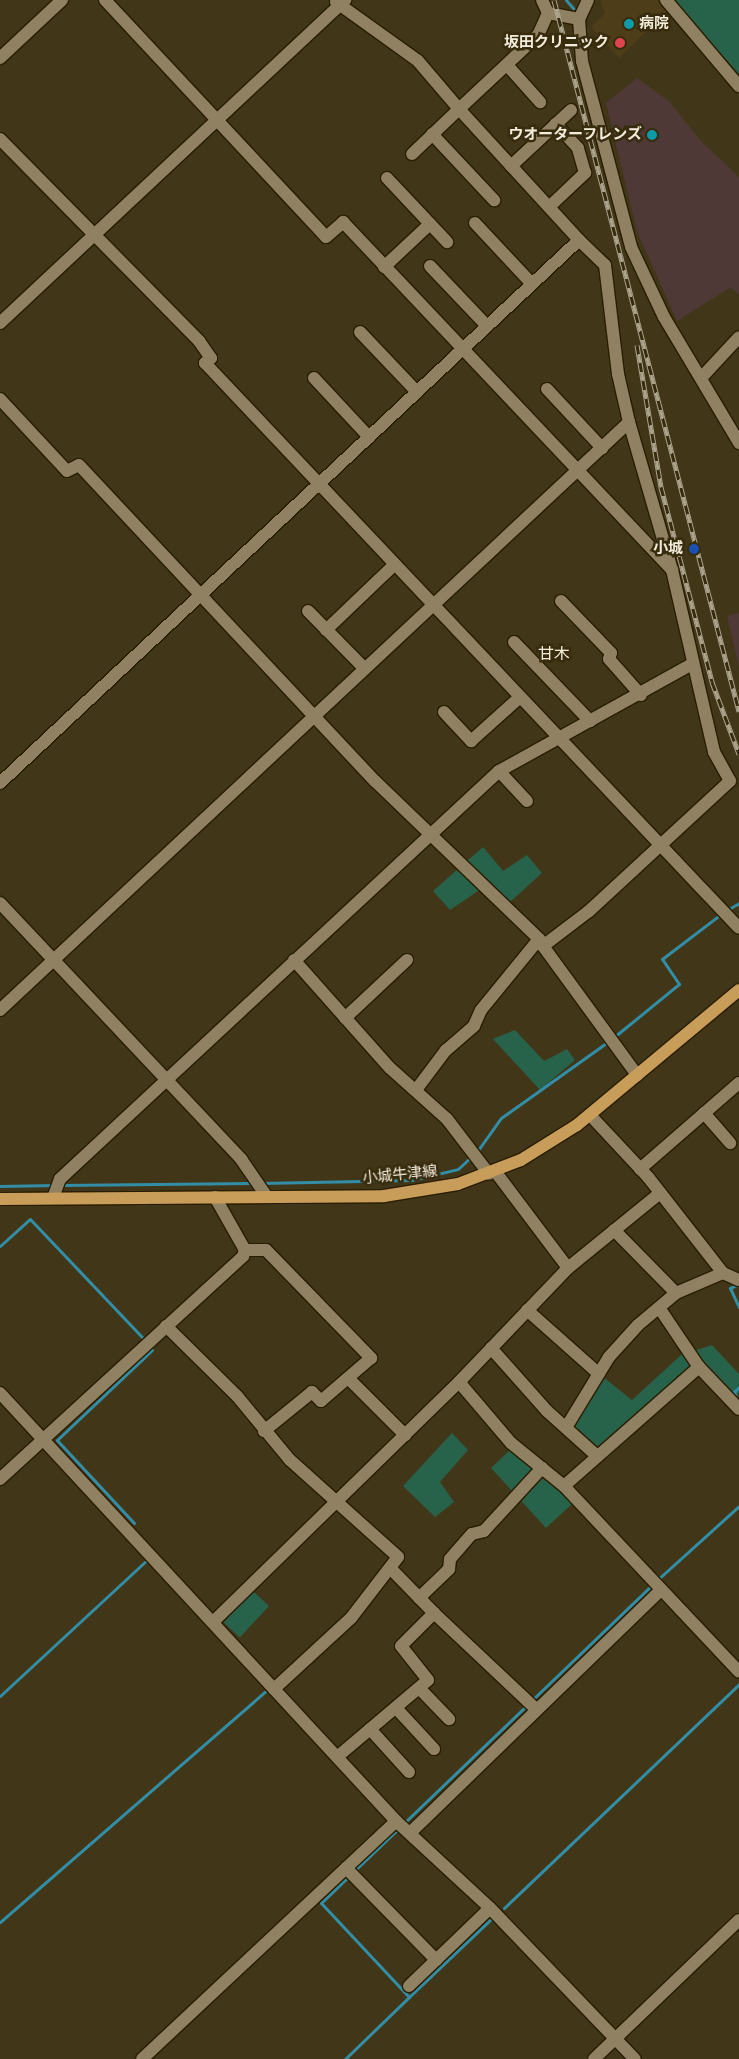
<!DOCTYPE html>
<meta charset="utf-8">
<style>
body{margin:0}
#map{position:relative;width:739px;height:2059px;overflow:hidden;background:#423618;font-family:"Times New Roman","Noto Sans JP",serif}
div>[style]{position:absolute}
.commercial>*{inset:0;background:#4e3936}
.built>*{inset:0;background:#4d3d18}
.green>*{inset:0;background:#27624a;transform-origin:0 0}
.stream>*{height:3px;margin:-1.5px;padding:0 1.5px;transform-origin:1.5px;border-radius:1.5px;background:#328ea6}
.roads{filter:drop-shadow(1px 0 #291d00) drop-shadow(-1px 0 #291d00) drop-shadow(0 1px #291d00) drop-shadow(0 -1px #291d00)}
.minor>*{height:12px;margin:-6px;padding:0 6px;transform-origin:6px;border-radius:6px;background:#8f8162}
.major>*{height:12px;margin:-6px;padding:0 6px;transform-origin:6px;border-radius:6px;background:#c89d5a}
.rail>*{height:5px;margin-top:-2.5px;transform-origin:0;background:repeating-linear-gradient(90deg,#382c0e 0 9px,#aca38c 0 18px);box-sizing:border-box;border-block:1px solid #aca38c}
.dots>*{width:14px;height:14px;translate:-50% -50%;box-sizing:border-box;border:2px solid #382c0e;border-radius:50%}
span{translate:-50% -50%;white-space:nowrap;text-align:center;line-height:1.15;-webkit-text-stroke:5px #382c0e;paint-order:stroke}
.poi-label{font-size:15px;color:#f3ecdb;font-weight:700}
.left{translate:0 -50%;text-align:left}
.right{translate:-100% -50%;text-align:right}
.street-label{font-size:15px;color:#f3ecdb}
.neighbourhood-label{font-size:16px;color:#f3ecdb}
</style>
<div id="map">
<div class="commercial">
<div style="clip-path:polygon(637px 78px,670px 102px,700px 140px,739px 177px,739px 295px,731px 287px,677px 321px,637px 231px,606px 103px)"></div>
<div style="clip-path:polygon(739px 613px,739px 667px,727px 616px)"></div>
</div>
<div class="built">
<div style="clip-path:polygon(600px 0,659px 0,668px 10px,619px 58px,591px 27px,605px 13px)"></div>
</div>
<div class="green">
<div style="clip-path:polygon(675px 0,739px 0,739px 74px,705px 36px)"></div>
<div style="clip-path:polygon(483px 847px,503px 871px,527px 855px,542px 873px,509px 903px,487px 885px,450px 910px,433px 891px)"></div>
<div style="clip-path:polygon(515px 1030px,544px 1061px,567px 1049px,575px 1060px,540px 1090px,493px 1039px)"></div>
<div style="clip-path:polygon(712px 1345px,739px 1374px,739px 1393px,727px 1405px,698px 1376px,607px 1458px,571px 1426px,603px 1377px,632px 1400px,681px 1355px)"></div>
<div style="clip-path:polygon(452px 1433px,468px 1450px,440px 1482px,454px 1502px,435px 1517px,403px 1486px)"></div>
<div style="clip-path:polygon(510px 1450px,573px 1503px,546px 1528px,491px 1468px)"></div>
<div style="left:253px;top:1591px;width:22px;height:43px;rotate:43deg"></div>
</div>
<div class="stream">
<div style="left:566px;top:0;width:11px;rotate:49deg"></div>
<div style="left:727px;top:910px;width:14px;rotate:-30deg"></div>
<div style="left:614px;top:1037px;width:84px;rotate:-39.2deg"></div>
<div style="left:679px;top:984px;width:30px;rotate:-124deg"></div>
<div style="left:662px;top:959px;width:74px;rotate:-37.3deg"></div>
<div style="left:476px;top:1153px;width:43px;rotate:-54.5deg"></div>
<div style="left:501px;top:1118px;width:133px;rotate:-35.5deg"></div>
<div style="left:261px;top:1183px;width:151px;rotate:-1.1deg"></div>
<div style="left:412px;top:1180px;width:47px;rotate:-13.4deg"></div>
<div style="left:458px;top:1169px;width:18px;rotate:-43deg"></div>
<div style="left:61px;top:1185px;width:191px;rotate:-0.6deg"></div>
<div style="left:0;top:1186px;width:55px;rotate:-1deg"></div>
<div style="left:0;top:1246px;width:40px;rotate:-42deg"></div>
<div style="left:30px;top:1219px;width:164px;rotate:46.5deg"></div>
<div style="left:738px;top:1284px;width:9px;rotate:153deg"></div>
<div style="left:730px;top:1288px;width:21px;rotate:65deg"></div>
<div style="left:737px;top:1399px;width:8px;rotate:-113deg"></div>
<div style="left:734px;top:1392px;width:7px;rotate:-45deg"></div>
<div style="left:134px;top:1523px;width:113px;rotate:-132.9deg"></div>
<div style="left:57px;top:1440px;width:131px;rotate:-43.5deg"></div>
<div style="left:656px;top:1581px;width:112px;rotate:-42.1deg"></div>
<div style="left:0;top:1696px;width:202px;rotate:-42.8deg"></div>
<div style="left:532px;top:1700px;width:166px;rotate:-43.8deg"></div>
<div style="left:404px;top:1823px;width:170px;rotate:-43.8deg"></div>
<div style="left:353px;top:1872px;width:64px;rotate:-43.7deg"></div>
<div style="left:504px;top:1908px;width:325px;rotate:-43.6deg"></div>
<div style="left:0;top:1922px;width:351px;rotate:-41deg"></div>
<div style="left:409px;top:1997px;width:113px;rotate:-43.6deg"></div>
<div style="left:345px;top:2059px;width:89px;rotate:-44.1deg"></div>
<div style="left:409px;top:1997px;width:129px;rotate:-133.1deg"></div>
<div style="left:321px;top:1903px;width:39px;rotate:-44deg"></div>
</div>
<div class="roads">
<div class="minor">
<div style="left:105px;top:0;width:324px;rotate:47deg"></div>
<div style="left:326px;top:237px;width:23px;rotate:-41deg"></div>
<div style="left:343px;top:222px;width:479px;rotate:46.6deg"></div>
<div style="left:542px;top:0;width:14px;rotate:65deg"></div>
<div style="left:548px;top:13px;width:32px;rotate:11deg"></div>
<div style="left:588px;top:0;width:21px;rotate:115deg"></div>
<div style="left:579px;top:19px;width:42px;rotate:85.9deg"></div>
<div style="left:582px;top:61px;width:192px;rotate:75.2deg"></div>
<div style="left:631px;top:247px;width:77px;rotate:64.8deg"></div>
<div style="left:664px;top:317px;width:147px;rotate:59.2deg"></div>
<div style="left:666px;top:0;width:113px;rotate:49.7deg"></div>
<div style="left:336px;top:2px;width:101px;rotate:35.7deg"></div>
<div style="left:418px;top:61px;width:63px;rotate:49.5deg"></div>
<div style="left:459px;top:109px;width:65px;rotate:136.2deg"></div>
<div style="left:548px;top:13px;width:24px;rotate:114deg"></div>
<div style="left:538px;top:35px;width:108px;rotate:136.9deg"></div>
<div style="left:459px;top:109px;width:178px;rotate:47.5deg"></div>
<div style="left:0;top:58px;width:85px;rotate:-43.1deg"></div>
<div style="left:507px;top:65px;width:50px;rotate:48.3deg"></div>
<div style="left:432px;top:134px;width:91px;rotate:46.8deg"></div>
<div style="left:0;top:139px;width:284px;rotate:45.4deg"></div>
<div style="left:199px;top:341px;width:21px;rotate:55deg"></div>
<div style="left:211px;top:358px;width:8px;rotate:140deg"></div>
<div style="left:205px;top:363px;width:777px;rotate:46.62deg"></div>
<div style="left:511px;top:166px;width:82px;rotate:-43deg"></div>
<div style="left:387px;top:178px;width:88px;rotate:46.8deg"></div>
<div style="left:549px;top:207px;width:50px;rotate:-43.4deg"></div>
<div style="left:585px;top:173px;width:26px;rotate:-106deg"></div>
<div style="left:578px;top:148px;width:33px;rotate:-133deg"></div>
<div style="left:475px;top:223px;width:83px;rotate:46.9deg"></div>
<div style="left:430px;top:266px;width:83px;rotate:46.5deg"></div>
<div style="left:384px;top:267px;width:63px;rotate:-43.1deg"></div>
<div style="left:0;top:323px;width:473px;rotate:-43.1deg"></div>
<div style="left:360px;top:332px;width:83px;rotate:46.5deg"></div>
<div style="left:702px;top:377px;width:54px;rotate:-47.2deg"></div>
<div style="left:314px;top:378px;width:81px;rotate:47deg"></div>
<div style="left:547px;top:389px;width:81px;rotate:47deg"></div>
<div style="left:0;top:399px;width:98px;rotate:47.1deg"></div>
<div style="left:67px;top:471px;width:13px;rotate:-27deg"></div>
<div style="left:79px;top:465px;width:433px;rotate:46.9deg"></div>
<div style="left:375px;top:781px;width:228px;rotate:43.9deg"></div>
<div style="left:561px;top:601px;width:72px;rotate:46.1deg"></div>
<div style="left:611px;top:653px;width:6px;rotate:108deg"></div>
<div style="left:609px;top:659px;width:48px;rotate:48.4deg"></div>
<div style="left:308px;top:611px;width:80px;rotate:45.5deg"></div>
<div style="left:326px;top:630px;width:93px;rotate:-43.7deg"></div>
<div style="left:514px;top:642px;width:110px;rotate:46.1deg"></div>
<div style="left:444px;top:712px;width:40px;rotate:47deg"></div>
<div style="left:471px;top:741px;width:64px;rotate:-41.9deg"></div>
<div style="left:499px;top:771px;width:41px;rotate:47deg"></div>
<div style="left:0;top:783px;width:794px;rotate:-43.16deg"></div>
<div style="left:579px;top:240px;width:36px;rotate:44deg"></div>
<div style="left:605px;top:265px;width:110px;rotate:83.2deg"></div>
<div style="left:618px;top:374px;width:49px;rotate:77.1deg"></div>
<div style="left:629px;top:422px;width:154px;rotate:73.8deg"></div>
<div style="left:672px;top:570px;width:187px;rotate:77deg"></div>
<div style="left:714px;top:752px;width:33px;rotate:61deg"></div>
<div style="left:730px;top:781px;width:192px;rotate:137.3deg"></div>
<div style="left:589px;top:911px;width:58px;rotate:142.7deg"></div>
<div style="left:543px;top:946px;width:8px;rotate:-120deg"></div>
<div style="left:539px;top:939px;width:92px;rotate:129.2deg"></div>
<div style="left:481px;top:1010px;width:17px;rotate:114deg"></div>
<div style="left:474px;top:1026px;width:37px;rotate:139deg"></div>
<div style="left:446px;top:1050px;width:50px;rotate:126.9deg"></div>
<div style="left:0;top:903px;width:352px;rotate:46.7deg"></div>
<div style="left:241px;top:1159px;width:46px;rotate:55.6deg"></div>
<div style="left:543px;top:946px;width:160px;rotate:53.9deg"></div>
<div style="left:294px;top:960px;width:144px;rotate:48.4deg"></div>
<div style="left:390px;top:1068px;width:76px;rotate:41.8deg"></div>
<div style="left:447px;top:1119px;width:69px;rotate:52.6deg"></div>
<div style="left:0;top:1010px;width:861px;rotate:-43.07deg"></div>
<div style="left:345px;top:1018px;width:85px;rotate:-43.1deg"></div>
<div style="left:704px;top:1113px;width:40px;rotate:49deg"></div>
<div style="left:590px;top:1115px;width:85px;rotate:46.9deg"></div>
<div style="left:648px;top:1177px;width:122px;rotate:52deg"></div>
<div style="left:723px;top:1273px;width:17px;rotate:24deg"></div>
<div style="left:640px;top:1169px;width:131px;rotate:-41deg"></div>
<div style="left:53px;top:1198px;width:20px;rotate:-70deg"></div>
<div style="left:60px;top:1179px;width:599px;rotate:-42.9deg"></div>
<div style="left:499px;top:771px;width:221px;rotate:-29deg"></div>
<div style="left:614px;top:1230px;width:88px;rotate:45.5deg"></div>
<div style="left:245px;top:1250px;width:21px"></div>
<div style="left:266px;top:1250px;width:151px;rotate:45.8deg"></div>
<div style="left:371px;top:1358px;width:66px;rotate:139.3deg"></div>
<div style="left:321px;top:1401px;width:13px;rotate:-135deg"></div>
<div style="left:312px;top:1392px;width:62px;rotate:140.9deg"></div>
<div style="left:568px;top:1268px;width:119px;rotate:-39.2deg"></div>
<div style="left:660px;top:1309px;width:70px;rotate:56.1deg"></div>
<div style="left:527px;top:1310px;width:96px;rotate:41.6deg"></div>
<div style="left:166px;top:1326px;width:100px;rotate:44.6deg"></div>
<div style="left:237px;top:1396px;width:83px;rotate:50.4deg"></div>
<div style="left:290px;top:1460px;width:145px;rotate:41.9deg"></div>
<div style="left:398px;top:1557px;width:77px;rotate:127.6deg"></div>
<div style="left:351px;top:1618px;width:105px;rotate:137.3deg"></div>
<div style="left:491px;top:1348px;width:84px;rotate:48.4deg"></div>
<div style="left:547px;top:1411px;width:67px;rotate:42deg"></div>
<div style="left:348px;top:1378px;width:81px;rotate:45deg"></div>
<div style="left:459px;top:1382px;width:80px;rotate:49.6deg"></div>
<div style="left:511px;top:1443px;width:68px;rotate:39.1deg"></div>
<div style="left:564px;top:1486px;width:255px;rotate:46.7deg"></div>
<div style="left:0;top:1393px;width:583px;rotate:47.22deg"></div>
<div style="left:396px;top:1821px;width:128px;rotate:42.8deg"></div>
<div style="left:490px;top:1908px;width:209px;rotate:46.2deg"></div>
<div style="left:567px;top:1426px;width:81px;rotate:-58.7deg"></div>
<div style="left:609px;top:1357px;width:43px;rotate:-47.8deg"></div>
<div style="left:638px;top:1325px;width:50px;rotate:-40.1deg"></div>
<div style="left:676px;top:1293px;width:51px;rotate:-23.1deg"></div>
<div style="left:0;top:1479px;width:330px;rotate:-42.5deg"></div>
<div style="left:243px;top:1256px;width:6px;rotate:-72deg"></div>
<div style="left:245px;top:1250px;width:61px;rotate:-119.5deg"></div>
<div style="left:564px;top:1486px;width:180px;rotate:-41.4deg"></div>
<div style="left:699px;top:1367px;width:58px;rotate:46.4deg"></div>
<div style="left:419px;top:1598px;width:42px;rotate:-44deg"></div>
<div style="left:449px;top:1569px;width:10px;rotate:-84deg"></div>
<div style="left:450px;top:1559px;width:33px;rotate:-49deg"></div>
<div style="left:472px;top:1534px;width:12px;rotate:-14deg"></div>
<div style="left:484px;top:1531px;width:86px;rotate:-47.4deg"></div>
<div style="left:434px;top:1613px;width:141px;rotate:43.3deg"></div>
<div style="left:213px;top:1622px;width:344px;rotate:-44.3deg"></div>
<div style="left:459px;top:1382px;width:158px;rotate:-46.3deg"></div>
<div style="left:568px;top:1268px;width:121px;rotate:-127deg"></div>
<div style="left:420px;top:1689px;width:42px;rotate:46deg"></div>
<div style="left:396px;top:1708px;width:56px;rotate:47.2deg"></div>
<div style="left:370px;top:1729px;width:58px;rotate:47.8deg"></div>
<div style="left:337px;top:1757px;width:119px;rotate:-40.2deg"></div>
<div style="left:428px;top:1680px;width:43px;rotate:-128.5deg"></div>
<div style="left:401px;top:1646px;width:47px;rotate:-45deg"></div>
<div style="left:434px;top:1613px;width:60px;rotate:-134.3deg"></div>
<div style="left:410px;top:1833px;width:349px;rotate:-44.1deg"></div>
<div style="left:346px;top:1868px;width:129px;rotate:45.6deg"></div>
<div style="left:409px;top:1986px;width:112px;rotate:-43.9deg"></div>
<div style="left:142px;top:2059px;width:348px;rotate:-43.1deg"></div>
<div style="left:594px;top:2059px;width:201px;rotate:-43.8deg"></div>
</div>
<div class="major">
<div style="left:0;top:1199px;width:384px;rotate:-0.4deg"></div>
<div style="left:384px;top:1196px;width:75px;rotate:-9.2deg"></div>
<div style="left:458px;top:1184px;width:67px;rotate:-20.9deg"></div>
<div style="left:521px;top:1160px;width:66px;rotate:-32deg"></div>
<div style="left:577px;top:1125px;width:211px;rotate:-39.8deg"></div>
</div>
</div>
<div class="rail">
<div style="left:554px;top:0;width:735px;rotate:75.42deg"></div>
<div style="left:637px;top:345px;width:144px;rotate:80.4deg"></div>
<div style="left:661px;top:487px;width:202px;rotate:75.3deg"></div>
<div style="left:712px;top:682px;width:77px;rotate:69.4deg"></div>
</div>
<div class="dots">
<div style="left:629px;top:24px;background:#0f9aa8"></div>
<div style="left:620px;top:43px;background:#e0444e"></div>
<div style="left:652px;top:135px;background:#0f9aa8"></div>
<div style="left:694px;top:549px;background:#1a4fb4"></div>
</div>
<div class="poi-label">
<span class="left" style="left:639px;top:24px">病院</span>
<span class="right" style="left:609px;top:43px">坂田クリニック</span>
<span class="right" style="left:642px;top:135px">ウオーターフレンズ</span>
<span class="right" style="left:683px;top:549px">小城</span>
</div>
<div class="street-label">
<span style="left:400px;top:1175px;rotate:-6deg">小城牛津線</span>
</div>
<div class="neighbourhood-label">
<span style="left:554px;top:654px">甘木</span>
</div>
</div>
